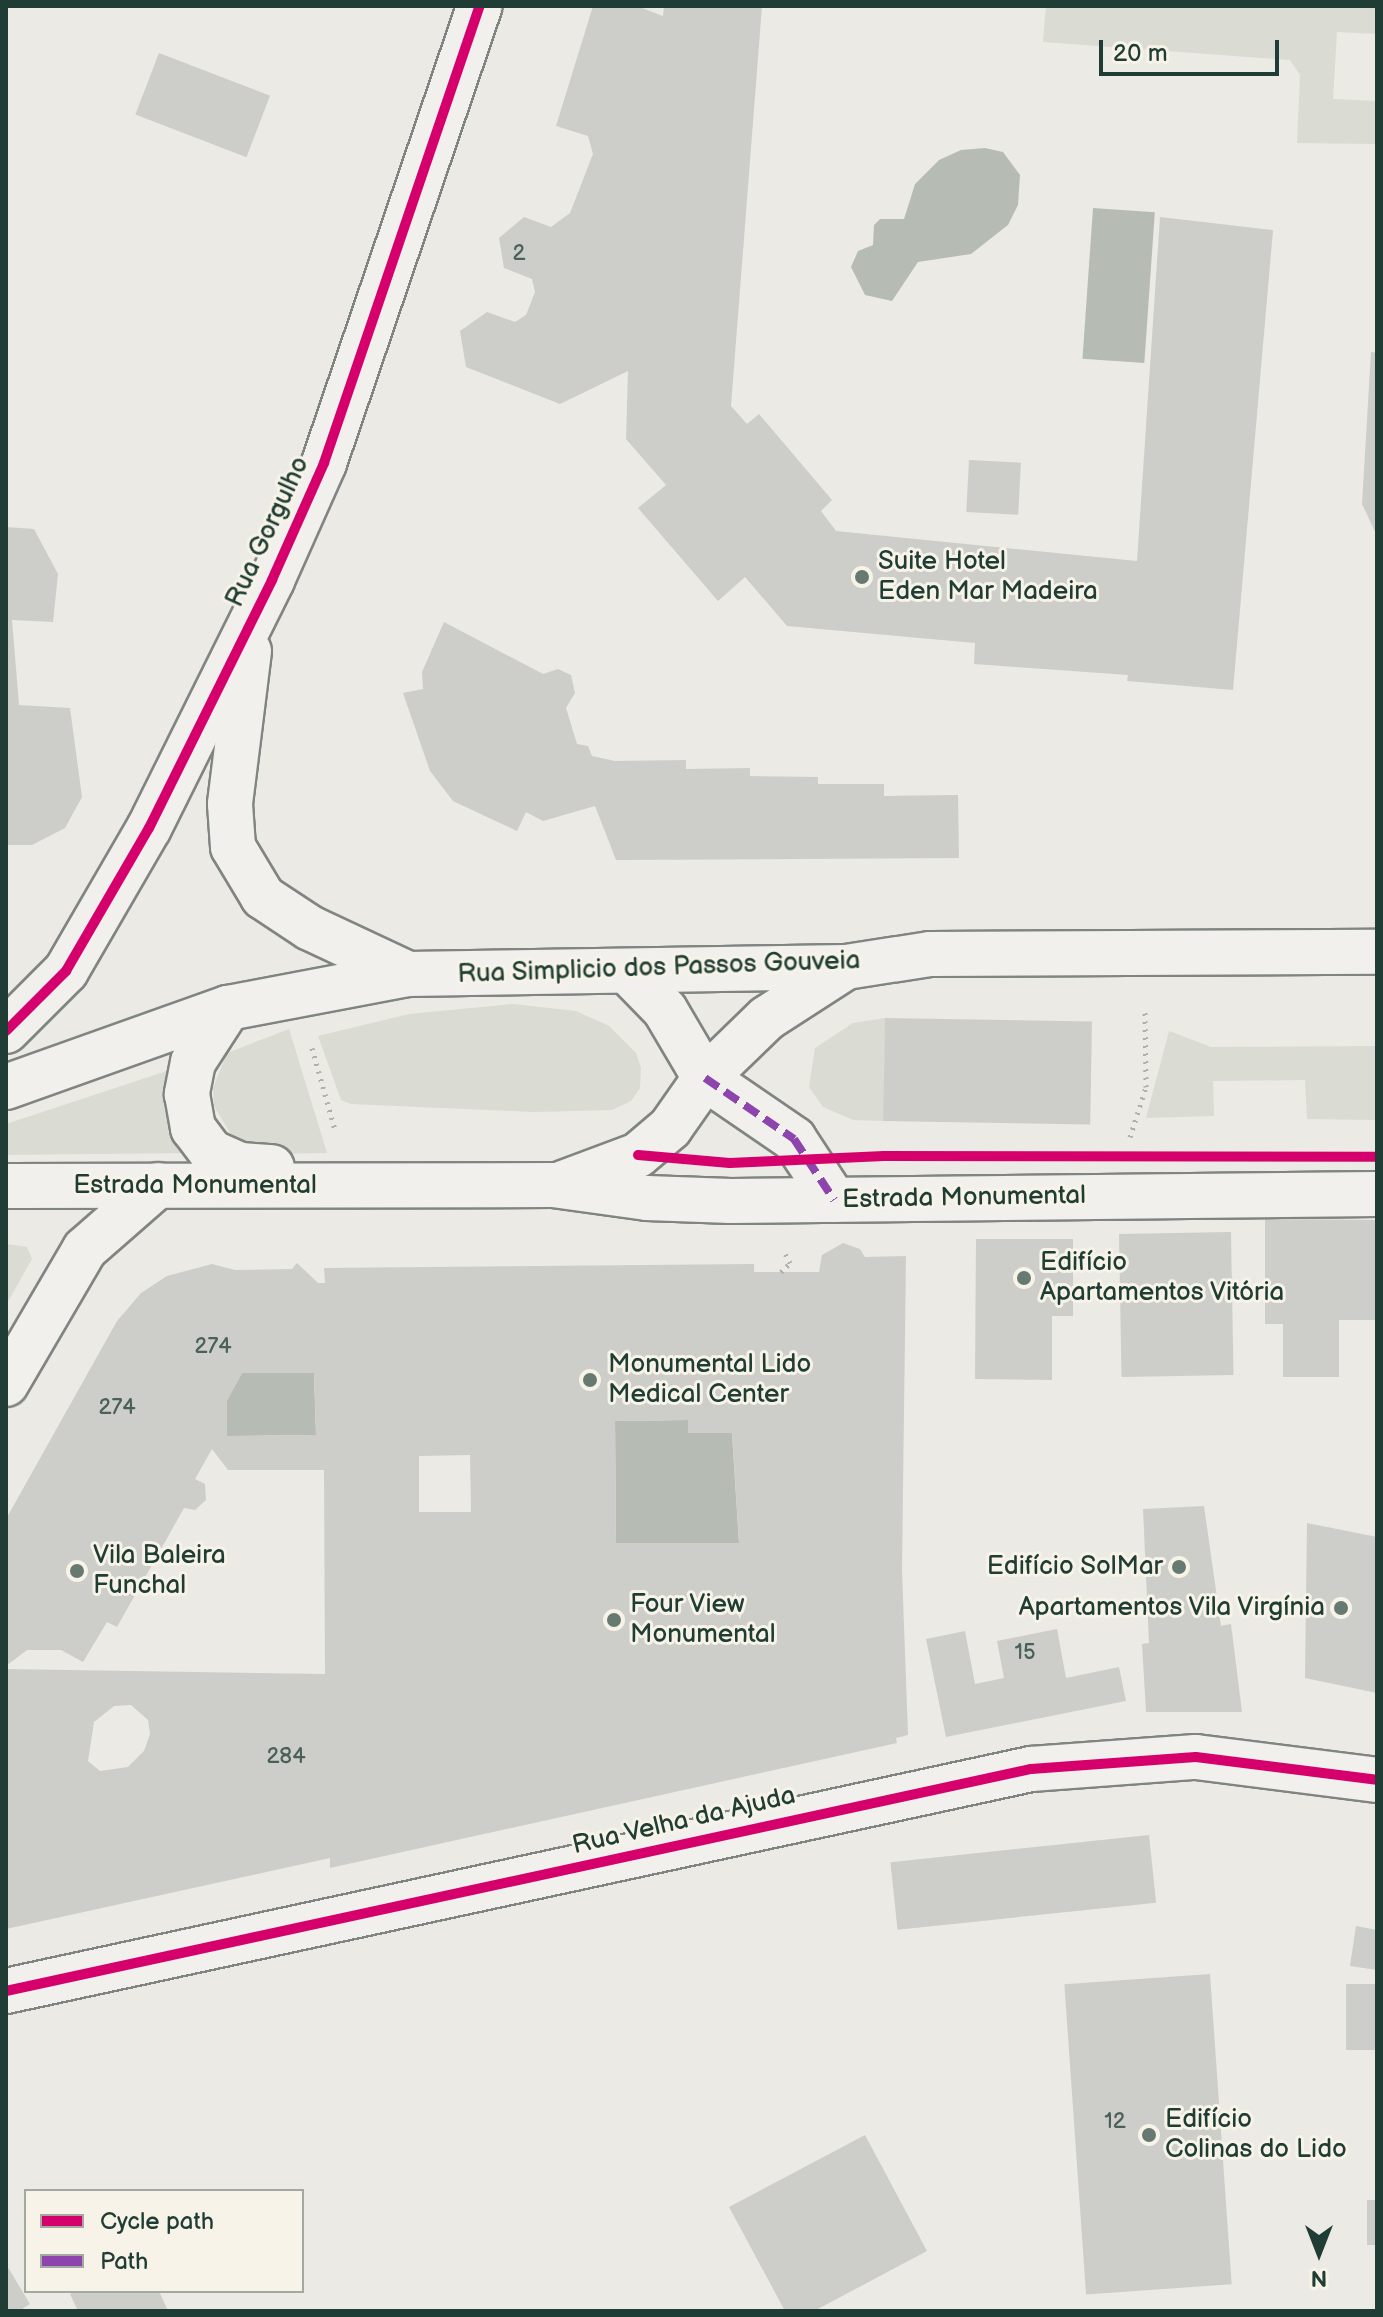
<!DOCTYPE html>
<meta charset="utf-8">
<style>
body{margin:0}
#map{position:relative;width:1383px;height:2317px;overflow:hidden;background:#ebeae4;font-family:"Balsamiq Sans",sans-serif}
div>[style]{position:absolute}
.green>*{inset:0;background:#dadbd2}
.water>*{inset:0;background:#b6bcb4;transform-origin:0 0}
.building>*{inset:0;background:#cdceca;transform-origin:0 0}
.path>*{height:5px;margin-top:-2.5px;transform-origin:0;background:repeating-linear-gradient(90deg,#afb1ad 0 2px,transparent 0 8px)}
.roads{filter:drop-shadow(2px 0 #808581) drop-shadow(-2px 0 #808581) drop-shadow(0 2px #808581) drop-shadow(0 -2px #808581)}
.street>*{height:44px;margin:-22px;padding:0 22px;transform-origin:22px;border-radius:22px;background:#f1f0ec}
.secondary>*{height:44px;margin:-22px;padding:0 22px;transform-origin:22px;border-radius:22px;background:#f1f0ec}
.quiet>*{height:8px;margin-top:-4px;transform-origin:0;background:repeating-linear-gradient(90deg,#8e44ad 0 16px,transparent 0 24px)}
.cycleway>*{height:10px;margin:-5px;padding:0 5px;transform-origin:5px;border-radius:5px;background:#d6006c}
.dots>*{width:22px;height:22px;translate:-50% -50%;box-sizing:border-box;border:4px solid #f7f3e8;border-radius:50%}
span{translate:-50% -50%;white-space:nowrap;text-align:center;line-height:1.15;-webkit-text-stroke:6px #f7f3e8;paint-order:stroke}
.number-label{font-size:22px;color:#4a615a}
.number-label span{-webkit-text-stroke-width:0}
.street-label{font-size:26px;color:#1f3d34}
.poi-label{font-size:26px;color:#1f3d34}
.left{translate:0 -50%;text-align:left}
.right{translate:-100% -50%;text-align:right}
.frame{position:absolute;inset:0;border:8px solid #1f3d34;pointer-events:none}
.legend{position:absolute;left:24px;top:2189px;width:280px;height:104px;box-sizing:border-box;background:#f7f3e8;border:2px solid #a1aaa0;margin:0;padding:10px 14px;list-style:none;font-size:24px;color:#1f3d34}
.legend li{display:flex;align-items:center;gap:16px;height:40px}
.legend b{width:40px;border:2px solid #a1aaa0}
.north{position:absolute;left:1279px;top:2213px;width:80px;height:80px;-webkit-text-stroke:6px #f7f3e8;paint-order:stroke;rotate:180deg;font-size:22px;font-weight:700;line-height:32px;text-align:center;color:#1f3d34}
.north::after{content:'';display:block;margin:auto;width:28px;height:36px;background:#1f3d34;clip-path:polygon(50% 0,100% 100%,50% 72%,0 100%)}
.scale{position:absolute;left:1099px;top:40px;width:180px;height:36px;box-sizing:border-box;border:4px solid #1f3d34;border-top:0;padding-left:10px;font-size:24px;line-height:28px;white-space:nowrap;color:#1f3d34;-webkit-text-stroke:6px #f7f3e8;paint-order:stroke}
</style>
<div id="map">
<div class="green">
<div style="clip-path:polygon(1046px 6px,1377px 6px,1377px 34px,1337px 32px,1333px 99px,1377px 101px,1377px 144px,1297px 143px,1300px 75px,1290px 60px,1043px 42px)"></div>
<div style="clip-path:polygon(513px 1004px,576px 1011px,609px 1026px,636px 1053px,641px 1068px,640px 1088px,631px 1101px,612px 1110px,534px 1112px,351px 1104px,341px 1100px,318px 1036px,409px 1014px)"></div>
<div style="clip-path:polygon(885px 1018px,884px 1121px,853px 1120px,823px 1107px,809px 1087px,815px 1048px,853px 1023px)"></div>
<div style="clip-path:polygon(289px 1029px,327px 1153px,266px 1154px,233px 1138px,214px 1106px,213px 1088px,227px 1053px)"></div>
<div style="clip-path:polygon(1169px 1031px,1211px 1047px,1377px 1046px,1377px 1120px,1307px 1119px,1305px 1080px,1213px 1081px,1214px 1116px,1146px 1118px)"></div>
<div style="clip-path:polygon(170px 1070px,188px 1153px,6px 1155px,6px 1124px)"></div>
<div style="clip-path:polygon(6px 1244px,27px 1247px,32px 1259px,6px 1305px)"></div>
</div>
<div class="water">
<div style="clip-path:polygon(985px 148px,1003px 152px,1020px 175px,1018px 205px,1008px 225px,971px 254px,918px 262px,892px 301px,865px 295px,851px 267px,858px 251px,873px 245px,874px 225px,880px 219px,904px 219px,915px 184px,939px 160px,961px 150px)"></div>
<div style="left:1093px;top:208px;width:62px;height:151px;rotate:4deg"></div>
<div style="clip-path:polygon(242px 1373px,314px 1373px,316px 1435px,227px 1436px,227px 1400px)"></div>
<div style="clip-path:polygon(688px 1420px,688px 1433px,732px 1433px,739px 1543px,616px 1543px,615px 1421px)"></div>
</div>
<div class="building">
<div style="clip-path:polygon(593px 6px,637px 6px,663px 16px,664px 6px,762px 6px,731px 406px,747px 424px,759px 414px,832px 500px,821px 511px,836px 531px,1137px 561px,1160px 217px,1273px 230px,1233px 690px,1127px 681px,1128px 675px,974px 664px,975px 643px,787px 626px,745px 577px,718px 601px,638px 508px,666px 485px,626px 439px,628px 371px,560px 404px,466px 367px,460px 331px,487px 312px,515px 322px,526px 315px,535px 292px,532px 279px,504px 268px,499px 238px,524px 217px,551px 227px,570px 213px,593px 154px,588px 136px,556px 126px)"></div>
<div style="left:159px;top:53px;width:119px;height:66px;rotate:21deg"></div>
<div style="clip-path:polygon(1371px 352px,1377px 353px,1377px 536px,1362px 504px)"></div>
<div style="left:969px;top:460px;width:52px;height:52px;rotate:3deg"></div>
<div style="clip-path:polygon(6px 527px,34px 529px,58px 574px,53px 622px,12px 620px,19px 705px,70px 708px,82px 797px,65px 828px,32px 845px,6px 845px)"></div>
<div style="clip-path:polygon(444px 622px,543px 674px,558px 669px,571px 675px,575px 693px,566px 708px,577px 744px,588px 746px,592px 756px,615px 761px,686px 760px,686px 769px,750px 768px,750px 776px,818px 777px,818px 784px,884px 784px,884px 796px,958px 795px,959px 858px,616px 860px,595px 806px,543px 821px,526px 812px,517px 831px,453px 801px,430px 771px,403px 693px,423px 689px,422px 672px)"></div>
<div style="left:885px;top:1018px;width:207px;height:103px;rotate:1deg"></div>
<div style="clip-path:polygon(1265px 1219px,1377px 1220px,1377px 1320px,1339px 1320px,1339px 1377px,1283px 1377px,1283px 1324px,1265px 1324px)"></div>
<div style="left:1231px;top:1232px;width:143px;height:112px;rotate:89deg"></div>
<div style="clip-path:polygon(976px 1239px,1073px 1239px,1073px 1316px,1052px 1316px,1052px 1380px,975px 1379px)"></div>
<div style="clip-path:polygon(evenodd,843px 1243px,860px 1249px,865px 1257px,906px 1256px,902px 1570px,908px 1735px,896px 1738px,897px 1743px,330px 1868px,330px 1858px,6px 1929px,6px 1669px,325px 1674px,324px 1470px,228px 1470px,212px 1449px,195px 1479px,205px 1484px,206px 1500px,195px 1510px,184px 1508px,117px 1627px,107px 1622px,83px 1662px,61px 1650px,27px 1650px,6px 1666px,6px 1519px,117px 1321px,141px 1293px,167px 1276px,212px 1264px,235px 1270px,292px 1269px,297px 1263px,318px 1283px,325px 1283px,324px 1268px,754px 1264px,754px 1272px,819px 1272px,822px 1255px,843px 1243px,242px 1373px,314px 1373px,316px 1435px,227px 1436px,227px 1400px,242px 1373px,843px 1243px,688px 1420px,688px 1433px,732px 1433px,739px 1543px,616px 1543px,615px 1421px,688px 1420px,843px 1243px,470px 1455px,471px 1512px,419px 1512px,419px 1456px,470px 1455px,843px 1243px,131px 1705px,148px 1720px,150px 1734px,144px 1751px,128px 1767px,100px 1771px,88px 1761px,94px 1722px,114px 1706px,131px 1705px)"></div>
<div style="clip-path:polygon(1204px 1506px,1221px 1626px,1231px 1624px,1242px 1712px,1146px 1712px,1142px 1644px,1149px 1643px,1143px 1509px)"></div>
<div style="clip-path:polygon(1307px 1523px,1377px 1537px,1377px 1693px,1305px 1678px)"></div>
<div style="clip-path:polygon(1057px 1629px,1066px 1678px,1119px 1667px,1126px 1701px,946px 1737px,926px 1639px,965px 1631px,975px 1684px,1004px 1678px,997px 1641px)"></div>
<div style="left:1149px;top:1835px;width:68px;height:260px;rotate:84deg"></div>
<div style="clip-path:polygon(1356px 1926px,1377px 1930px,1377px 1970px,1350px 1966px)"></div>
<div style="left:1210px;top:1974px;width:311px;height:146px;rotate:86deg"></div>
<div style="left:1346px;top:1984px;width:31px;height:66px"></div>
<div style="clip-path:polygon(865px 2135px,927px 2251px,814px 2311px,785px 2311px,729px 2207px)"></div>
<div style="left:1377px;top:2200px;width:45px;height:10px;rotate:90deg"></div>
<div style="clip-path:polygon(6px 2264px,30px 2304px,19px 2311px,6px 2311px)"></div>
<div style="clip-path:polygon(76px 2291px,159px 2291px,168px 2311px,78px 2311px,70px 2294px)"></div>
</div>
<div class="path">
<div style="left:312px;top:1048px;width:85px;rotate:74.3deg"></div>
<div style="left:1130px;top:1137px;width:52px;rotate:-72.3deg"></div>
<div style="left:1146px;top:1087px;width:75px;rotate:-90.8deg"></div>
<div style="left:781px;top:1272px;width:13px;rotate:-45deg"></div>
<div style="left:790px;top:1263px;width:11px;rotate:-117deg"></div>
</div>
<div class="roads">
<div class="street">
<div style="left:249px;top:651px;width:154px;rotate:97.1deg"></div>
<div style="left:230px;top:804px;width:43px;rotate:86deg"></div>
<div style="left:233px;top:847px;width:58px;rotate:59deg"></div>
<div style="left:263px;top:897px;width:56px;rotate:33.4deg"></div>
<div style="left:310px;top:928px;width:108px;rotate:25.1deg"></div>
<div style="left:6px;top:1031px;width:85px;rotate:-45deg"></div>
<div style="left:66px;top:971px;width:165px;rotate:-59.9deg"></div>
<div style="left:149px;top:828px;width:277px;rotate:-63.6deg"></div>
<div style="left:272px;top:580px;width:128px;rotate:-66deg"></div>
<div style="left:324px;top:463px;width:483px;rotate:-71.2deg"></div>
<div style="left:705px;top:1078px;width:108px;rotate:34.4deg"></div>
<div style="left:794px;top:1139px;width:73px;rotate:56.7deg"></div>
<div style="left:6px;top:1384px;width:156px;rotate:-59.7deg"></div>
<div style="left:85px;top:1249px;width:97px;rotate:-41.2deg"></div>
<div style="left:6px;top:1991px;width:1049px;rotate:-12.22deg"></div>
<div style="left:1031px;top:1769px;width:165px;rotate:-4.2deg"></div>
<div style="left:1196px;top:1757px;width:182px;rotate:7.2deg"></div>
</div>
<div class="secondary">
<div style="left:629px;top:973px;width:52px;rotate:45.8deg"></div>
<div style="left:665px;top:1010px;width:79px;rotate:59.5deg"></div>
<div style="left:228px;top:1008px;width:64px;rotate:122.9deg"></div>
<div style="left:193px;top:1062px;width:33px;rotate:101deg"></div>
<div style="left:187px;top:1094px;width:35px;rotate:80deg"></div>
<div style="left:193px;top:1128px;width:30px;rotate:53deg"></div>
<div style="left:211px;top:1152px;width:32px;rotate:24deg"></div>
<div style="left:240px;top:1165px;width:32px;rotate:4deg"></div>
<div style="left:6px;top:1087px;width:236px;rotate:-19.6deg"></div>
<div style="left:228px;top:1008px;width:183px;rotate:-10.7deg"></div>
<div style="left:408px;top:974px;width:438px;rotate:-0.9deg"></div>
<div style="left:846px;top:967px;width:85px;rotate:-8.8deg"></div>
<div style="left:930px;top:954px;width:447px;rotate:-0.3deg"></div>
<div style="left:563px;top:1183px;width:80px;rotate:-20.5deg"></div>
<div style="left:638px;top:1155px;width:42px;rotate:-40.2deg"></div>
<div style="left:670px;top:1128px;width:61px;rotate:-55deg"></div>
<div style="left:705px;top:1078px;width:86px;rotate:-44.1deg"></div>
<div style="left:767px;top:1018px;width:94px;rotate:-32.8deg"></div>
<div style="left:6px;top:1186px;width:547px;rotate:-0.1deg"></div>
<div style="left:553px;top:1185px;width:95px;rotate:7.9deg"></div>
<div style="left:647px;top:1198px;width:84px;rotate:2deg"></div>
<div style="left:731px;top:1201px;width:646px;rotate:-0.62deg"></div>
</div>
</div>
<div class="quiet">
<div style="left:705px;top:1078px;width:108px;rotate:34.4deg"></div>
<div style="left:794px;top:1139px;width:73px;rotate:56.7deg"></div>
</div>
<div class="cycleway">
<div style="left:6px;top:1031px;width:85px;rotate:-45deg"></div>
<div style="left:66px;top:971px;width:165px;rotate:-59.9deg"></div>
<div style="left:149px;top:828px;width:277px;rotate:-63.6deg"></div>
<div style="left:272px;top:580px;width:128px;rotate:-66deg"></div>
<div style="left:324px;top:463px;width:483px;rotate:-71.2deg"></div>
<div style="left:638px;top:1155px;width:92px;rotate:5deg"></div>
<div style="left:730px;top:1163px;width:154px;rotate:-2.6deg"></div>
<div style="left:884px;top:1156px;width:493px;rotate:0.1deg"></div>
<div style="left:6px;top:1991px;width:1049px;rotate:-12.22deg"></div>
<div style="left:1031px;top:1769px;width:165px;rotate:-4.2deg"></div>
<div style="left:1196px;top:1757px;width:182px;rotate:7.2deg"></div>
</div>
<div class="dots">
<div style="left:862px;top:577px;background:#667a72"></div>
<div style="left:1024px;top:1278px;background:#667a72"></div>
<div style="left:590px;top:1380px;background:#667a72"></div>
<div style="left:1179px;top:1567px;background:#667a72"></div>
<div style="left:77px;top:1571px;background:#667a72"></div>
<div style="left:1341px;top:1608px;background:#667a72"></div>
<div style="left:614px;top:1620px;background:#667a72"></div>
<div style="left:1149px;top:2135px;background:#667a72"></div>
</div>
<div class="number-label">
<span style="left:519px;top:254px">2</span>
<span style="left:213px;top:1347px">274</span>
<span style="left:117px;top:1408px">274</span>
<span style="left:1025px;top:1653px">15</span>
<span style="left:286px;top:1757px">284</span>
<span style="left:1115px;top:2122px">12</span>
</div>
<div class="street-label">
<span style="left:268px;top:532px;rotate:-65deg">Rua Gorgulho</span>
<span style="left:659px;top:968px;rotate:-2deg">Rua Simplicio dos Passos Gouveia</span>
<span style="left:195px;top:1186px">Estrada Monumental</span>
<span style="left:964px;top:1198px;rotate:-1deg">Estrada Monumental</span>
<span style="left:684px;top:1821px;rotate:-13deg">Rua Velha da Ajuda</span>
</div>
<div class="poi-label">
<span class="left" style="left:878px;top:577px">Suite Hotel<br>Eden Mar Madeira</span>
<span class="left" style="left:1040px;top:1278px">Edifício<br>Apartamentos Vitória</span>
<span class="left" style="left:608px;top:1380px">Monumental Lido<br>Medical Center</span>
<span class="left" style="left:93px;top:1571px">Vila Baleira<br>Funchal</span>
<span class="right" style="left:1163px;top:1567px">Edifício SolMar</span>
<span class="left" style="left:630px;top:1620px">Four View<br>Monumental</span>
<span class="right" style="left:1325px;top:1608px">Apartamentos Vila Virgínia</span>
<span class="left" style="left:1165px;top:2135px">Edifício<br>Colinas do Lido</span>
</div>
<div class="frame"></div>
<ul class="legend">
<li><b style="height:10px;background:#d6006c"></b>Cycle path</li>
<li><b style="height:10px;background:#8e44ad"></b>Path</li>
</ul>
<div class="north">N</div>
<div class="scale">20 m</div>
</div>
